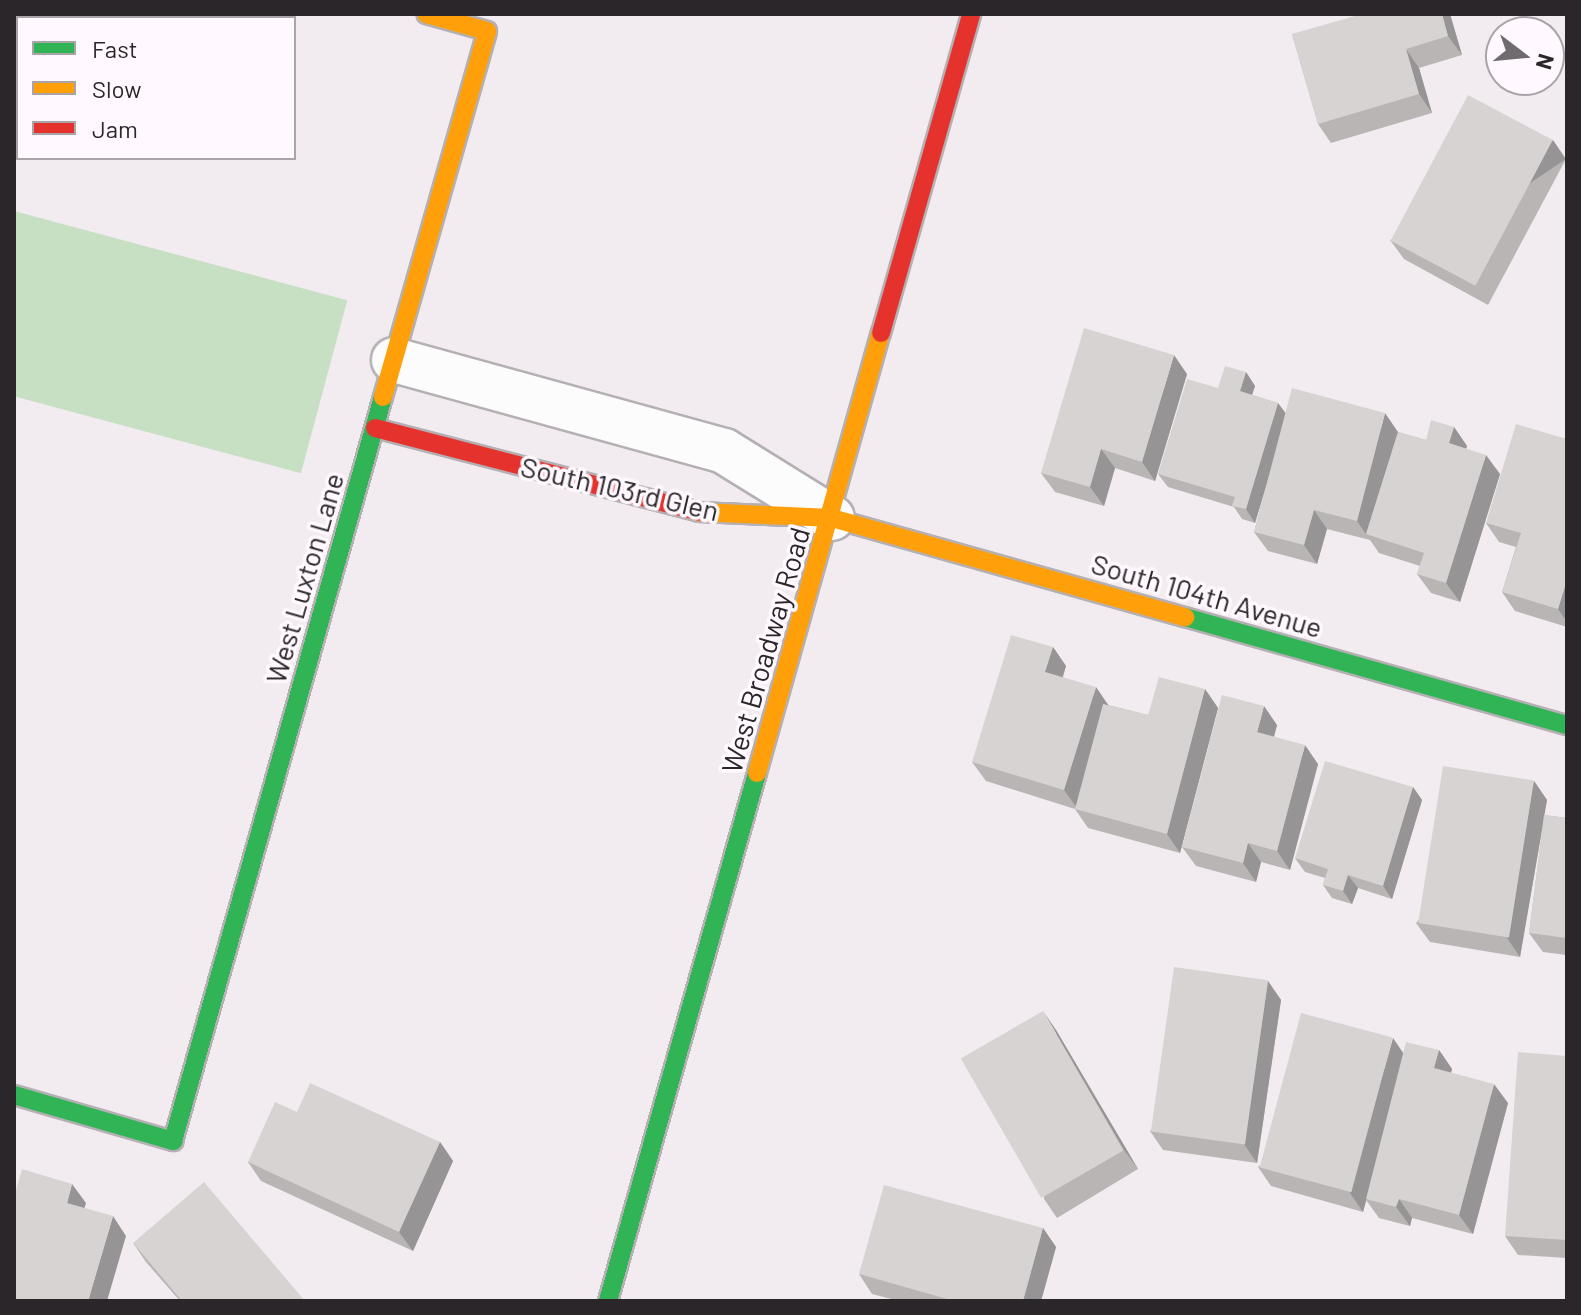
<!DOCTYPE html>
<style>
body{margin:0}
#map{position:relative;width:1581px;height:1315px;overflow:hidden;background:#f2ecf1;font-family:Barlow,sans-serif}
div>[style]{position:absolute}
.green>*{inset:0;background:#c7dfc3;transform-origin:0 0}
.roads{filter:drop-shadow(2px 0 #b4b0b3) drop-shadow(-2px 0 #b4b0b3) drop-shadow(0 2px #b4b0b3) drop-shadow(0 -2px #b4b0b3)}
.street>*{height:44px;margin:-22px;padding:0 22px;transform-origin:22px;border-radius:22px;background:#fdfcfd}
.fast>*{height:18px;margin:-9px;padding:0 9px;transform-origin:9px;border-radius:9px;background:#30b455}
.slow>*{height:18px;margin:-9px;padding:0 9px;transform-origin:9px;border-radius:9px;background:#ff9f0a}
.jam>*{height:18px;margin:-9px;padding:0 9px;transform-origin:9px;border-radius:9px;background:#e5322d}
.wall>*{inset:0;background:#b9b5b5}
.shaded-wall>*{inset:0;background:#969494;transform-origin:0 0}
.building>*{inset:0;background:#d7d3d3;transform-origin:0 0}
span{translate:-50% -50%;white-space:nowrap;text-align:center;line-height:1.15;-webkit-text-stroke:7px #fff8fe;paint-order:stroke}
.street-label{font-size:28px;color:#2a2629}
.frame{position:absolute;inset:0;border:16px solid #2a2629;pointer-events:none}
.legend{position:absolute;left:16px;top:16px;width:280px;height:144px;box-sizing:border-box;background:#fff8fe;border:2px solid #aaa4a9;margin:0;padding:10px 14px;list-style:none;font-size:24px;color:#2a2629}
.legend li{display:flex;align-items:center;gap:16px;height:40px}
.legend b{width:40px;border:2px solid #aaa4a9}
.north{position:absolute;left:1485px;top:16px;width:80px;height:80px;box-sizing:border-box;background:#fff8fe;border:2px solid #aaa4a9;border-radius:50%;rotate:106deg;font-size:22px;font-weight:700;line-height:32px;text-align:center;color:#2a2629}
.north::after{content:'';display:block;margin:auto;width:28px;height:36px;background:#706b6f;clip-path:polygon(50% 0,100% 100%,50% 72%,0 100%)}
</style>
<div id="map">
<div class="green">
<div style="left:14px;top:211px;width:345px;height:179px;rotate:15deg"></div>
</div>
<div class="roads">
<div class="street">
<div style="left:394px;top:360px;width:342px;rotate:15.4deg"></div>
<div style="left:724px;top:451px;width:127px;rotate:31.8deg"></div>
</div>
<div class="fast">
<div style="left:1185px;top:617px;width:397px;rotate:15.8deg"></div>
<div style="left:14px;top:1095px;width:166px;rotate:16.1deg"></div>
<div style="left:173px;top:1141px;width:773px;rotate:-74.24deg"></div>
<div style="left:608px;top:1301px;width:549px;rotate:-74.24deg"></div>
</div>
<div class="slow">
<div style="left:383px;top:397px;width:380px;rotate:-74.1deg"></div>
<div style="left:487px;top:31px;width:63px;rotate:-164.4deg"></div>
<div style="left:699px;top:512px;width:133px;rotate:2.6deg"></div>
<div style="left:832px;top:518px;width:367px;rotate:15.7deg"></div>
<div style="left:757px;top:773px;width:457px;rotate:-74.3deg"></div>
</div>
<div class="jam">
<div style="left:881px;top:333px;width:331px;rotate:-74.2deg"></div>
<div style="left:375px;top:428px;width:335px;rotate:14.5deg"></div>
</div>
</div>
<div class="wall">
<div style="clip-path:polygon(1450px 14px,1462px 55px,1419px 68px,1432px 113px,1331px 143px,1318px 124px,1292px 34px)"></div>
<div style="clip-path:polygon(1566px 159px,1488px 305px,1404px 259px,1390px 240px)"></div>
<div style="clip-path:polygon(1246px 372px,1255px 386px,1252px 395px,1278px 403px,1286px 413px,1398px 432px,1426px 440px,1454px 427px,1467px 446px,1466px 449px,1500px 474px,1460px 602px,1431px 593px,1417px 574px,1420px 566px,1379px 553px,1370px 540px,1327px 529px,1317px 564px,1268px 551px,1254px 532px,1270px 474px,1255px 523px,1242px 519px,1234px 507px,1168px 487px,1158px 474px,1218px 388px)"></div>
<div style="clip-path:polygon(1187px 374px,1155px 481px,1115px 468px,1104px 506px,1055px 492px,1041px 473px)"></div>
<div style="clip-path:polygon(1567px 439px,1567px 627px,1515px 611px,1502px 592px,1516px 547px,1499px 542px,1486px 523px)"></div>
<div style="clip-path:polygon(1053px 647px,1066px 666px,1063px 677px,1108px 705px,1148px 715px,1205px 689px,1218px 708px,1180px 853px,1088px 828px,1075px 809px,986px 781px,972px 762px)"></div>
<div style="clip-path:polygon(1277px 725px,1274px 737px,1318px 764px,1290px 870px,1261px 862px,1256px 882px,1196px 866px,1182px 847px)"></div>
<div style="clip-path:polygon(1534px 781px,1547px 800px,1544px 815px,1567px 818px,1567px 955px,1543px 952px,1529px 933px,1543px 825px,1520px 957px,1430px 942px,1416px 923px)"></div>
<div style="clip-path:polygon(1413px 787px,1422px 800px,1392px 899px,1358px 888px,1352px 904px,1332px 898px,1323px 885px,1325px 878px,1305px 872px,1295px 858px)"></div>
<div style="clip-path:polygon(1268px 981px,1281px 1000px,1257px 1163px,1163px 1150px,1150px 1131px)"></div>
<div style="clip-path:polygon(1056px 1030px,1138px 1169px,1057px 1218px,1044px 1199px)"></div>
<div style="clip-path:polygon(1439px 1050px,1452px 1069px,1451px 1073px,1508px 1103px,1473px 1234px,1412px 1218px,1410px 1226px,1379px 1218px,1366px 1200px,1363px 1212px,1271px 1186px,1258px 1167px,1404px 1053px)"></div>
<div style="clip-path:polygon(1567px 1056px,1567px 1258px,1518px 1255px,1505px 1236px)"></div>
<div style="clip-path:polygon(297px 1112px,440px 1142px,453px 1161px,413px 1251px,261px 1181px,248px 1162px)"></div>
<div style="clip-path:polygon(1043px 1228px,1056px 1247px,1041px 1301px,899px 1301px,872px 1294px,859px 1274px)"></div>
<div style="clip-path:polygon(133px 1243px,305px 1301px,180px 1301px,146px 1262px)"></div>
</div>
<div class="shaded-wall">
<div style="clip-path:polygon(1442px 14px,1450px 14px,1462px 55px,1448px 36px)"></div>
<div style="clip-path:polygon(1406px 49px,1419px 68px,1432px 113px,1419px 94px)"></div>
<div style="left:1553px;top:140px;width:23px;height:166px;rotate:56deg"></div>
<div style="clip-path:polygon(1174px 355px,1187px 374px,1155px 481px,1142px 462px)"></div>
<div style="clip-path:polygon(1246px 372px,1255px 386px,1249px 404px,1240px 391px)"></div>
<div style="clip-path:polygon(1278px 403px,1287px 416px,1255px 523px,1246px 509px)"></div>
<div style="clip-path:polygon(1385px 413px,1398px 432px,1366px 534px,1370px 540px,1357px 521px)"></div>
<div style="clip-path:polygon(1454px 427px,1467px 446px,1462px 462px,1449px 443px)"></div>
<div style="clip-path:polygon(1101px 449px,1115px 468px,1104px 506px,1090px 487px)"></div>
<div style="clip-path:polygon(1486px 455px,1500px 474px,1460px 602px,1446px 583px)"></div>
<div style="clip-path:polygon(1314px 510px,1327px 529px,1317px 564px,1304px 545px)"></div>
<div style="clip-path:polygon(1567px 580px,1567px 622px,1558px 609px)"></div>
<div style="clip-path:polygon(1053px 647px,1066px 666px,1058px 691px,1045px 672px)"></div>
<div style="clip-path:polygon(1096px 687px,1109px 706px,1078px 809px,1064px 790px)"></div>
<div style="clip-path:polygon(1205px 689px,1218px 708px,1180px 853px,1167px 834px)"></div>
<div style="clip-path:polygon(1264px 706px,1277px 725px,1270px 751px,1257px 732px)"></div>
<div style="clip-path:polygon(1305px 745px,1318px 764px,1290px 870px,1277px 851px)"></div>
<div style="clip-path:polygon(1534px 781px,1547px 800px,1520px 957px,1507px 938px)"></div>
<div style="clip-path:polygon(1413px 787px,1422px 800px,1392px 899px,1383px 886px)"></div>
<div style="clip-path:polygon(1248px 843px,1261px 862px,1256px 882px,1243px 863px)"></div>
<div style="clip-path:polygon(1348px 875px,1358px 888px,1352px 904px,1343px 891px)"></div>
<div style="clip-path:polygon(1268px 981px,1281px 1000px,1257px 1163px,1244px 1144px)"></div>
<div style="clip-path:polygon(1043px 1011px,1056px 1030px,1138px 1169px,1124px 1150px)"></div>
<div style="clip-path:polygon(1393px 1038px,1406px 1057px,1363px 1212px,1350px 1193px)"></div>
<div style="clip-path:polygon(1439px 1050px,1452px 1069px,1447px 1087px,1434px 1068px)"></div>
<div style="clip-path:polygon(1494px 1084px,1508px 1103px,1473px 1234px,1459px 1215px)"></div>
<div style="clip-path:polygon(440px 1142px,453px 1161px,413px 1251px,399px 1232px)"></div>
<div style="clip-path:polygon(72px 1184px,86px 1203px,80px 1222px,67px 1203px)"></div>
<div style="clip-path:polygon(1399px 1199px,1412px 1218px,1410px 1226px,1396px 1207px)"></div>
<div style="clip-path:polygon(113px 1216px,126px 1236px,107px 1301px,88px 1301px)"></div>
<div style="clip-path:polygon(1043px 1228px,1056px 1247px,1041px 1301px,1023px 1301px)"></div>
</div>
<div class="building">
<div style="clip-path:polygon(1362px 14px,1442px 14px,1448px 36px,1406px 49px,1419px 94px,1318px 124px,1292px 34px)"></div>
<div style="left:1468px;top:95px;width:96px;height:165px;rotate:28deg"></div>
<div style="clip-path:polygon(1084px 328px,1174px 355px,1142px 462px,1101px 449px,1090px 487px,1041px 473px)"></div>
<div style="clip-path:polygon(1225px 366px,1246px 372px,1240px 391px,1278px 403px,1246px 509px,1232px 506px,1235px 497px,1158px 474px,1187px 379px,1218px 388px)"></div>
<div style="clip-path:polygon(1292px 388px,1385px 413px,1357px 521px,1314px 510px,1304px 545px,1254px 532px)"></div>
<div style="clip-path:polygon(1431px 420px,1454px 427px,1449px 443px,1486px 455px,1446px 583px,1417px 574px,1424px 553px,1366px 534px,1398px 432px,1426px 440px)"></div>
<div style="clip-path:polygon(1516px 424px,1567px 439px,1567px 580px,1558px 609px,1502px 592px,1521px 533px,1486px 523px)"></div>
<div style="clip-path:polygon(1011px 635px,1053px 647px,1045px 672px,1096px 687px,1064px 790px,972px 762px)"></div>
<div style="clip-path:polygon(1159px 677px,1205px 689px,1167px 834px,1075px 809px,1103px 704px,1148px 715px)"></div>
<div style="clip-path:polygon(1222px 695px,1264px 706px,1257px 732px,1305px 745px,1277px 851px,1248px 843px,1243px 863px,1182px 847px)"></div>
<div style="clip-path:polygon(1325px 761px,1413px 787px,1383px 886px,1348px 875px,1343px 891px,1323px 885px,1328px 869px,1295px 858px)"></div>
<div style="left:1443px;top:766px;width:92px;height:159px;rotate:9deg"></div>
<div style="clip-path:polygon(1544px 815px,1567px 818px,1567px 938px,1529px 933px)"></div>
<div style="left:1174px;top:967px;width:95px;height:166px;rotate:8deg"></div>
<div style="left:1043px;top:1011px;width:161px;height:95px;rotate:60deg"></div>
<div style="left:1301px;top:1013px;width:95px;height:160px;rotate:15deg"></div>
<div style="clip-path:polygon(1406px 1042px,1439px 1050px,1434px 1068px,1494px 1084px,1459px 1215px,1399px 1199px,1396px 1207px,1366px 1199px)"></div>
<div style="clip-path:polygon(1518px 1052px,1567px 1056px,1567px 1240px,1505px 1236px)"></div>
<div style="clip-path:polygon(310px 1083px,440px 1142px,399px 1232px,248px 1162px,275px 1102px,297px 1112px)"></div>
<div style="clip-path:polygon(22px 1169px,72px 1184px,67px 1203px,113px 1216px,88px 1301px,14px 1301px,14px 1197px)"></div>
<div style="clip-path:polygon(204px 1182px,305px 1301px,182px 1301px,133px 1243px)"></div>
<div style="clip-path:polygon(884px 1185px,1043px 1228px,1023px 1301px,954px 1301px,859px 1274px)"></div>
</div>
<div class="street-label">
<span style="left:620px;top:488px;rotate:13deg">South 103rd Glen</span>
<span style="left:304px;top:578px;rotate:-74deg">West Luxton Lane</span>
<span style="left:1207px;top:595px;rotate:16deg">South 104th Avenue</span>
<span style="left:765px;top:650px;rotate:-74deg">West Broadway Road</span>
</div>
<div class="frame"></div>
<ul class="legend">
<li><b style="height:10px;background:#30b455"></b>Fast</li>
<li><b style="height:10px;background:#ff9f0a"></b>Slow</li>
<li><b style="height:10px;background:#e5322d"></b>Jam</li>
</ul>
<div class="north">N</div>
</div>
